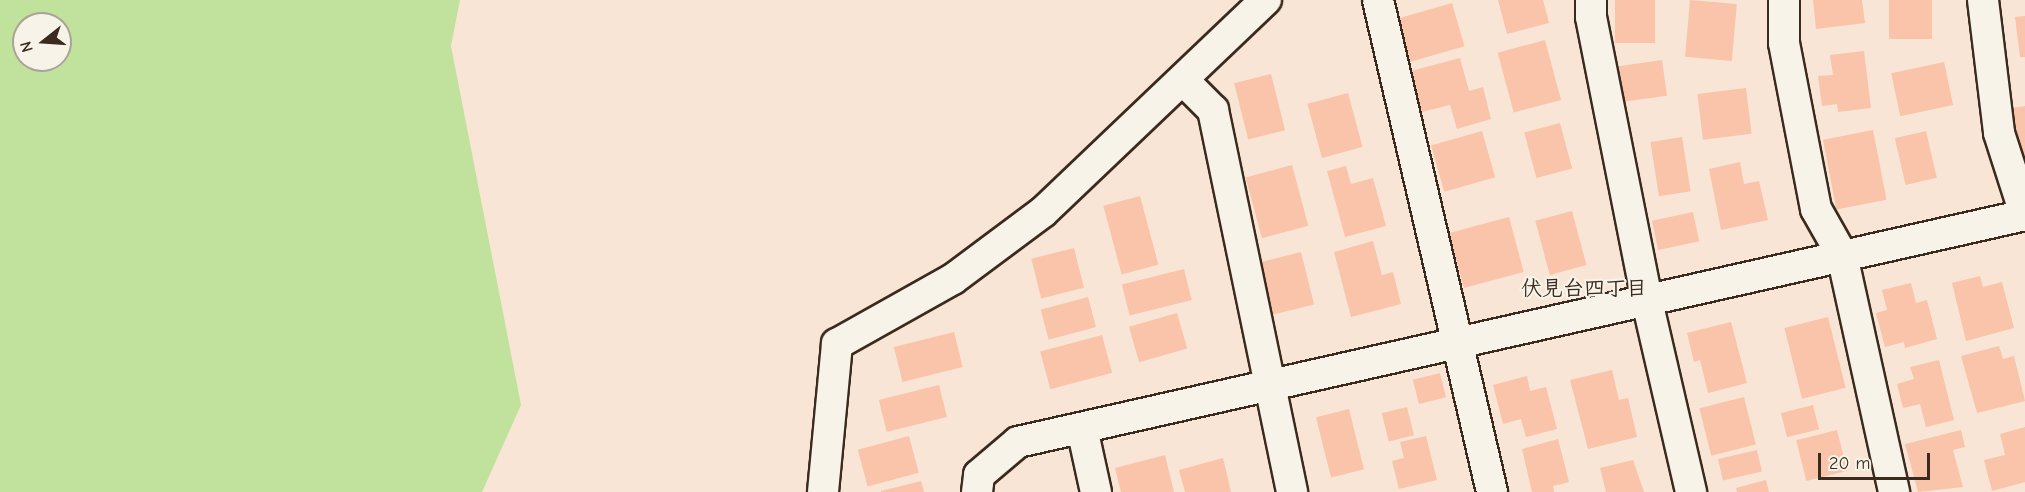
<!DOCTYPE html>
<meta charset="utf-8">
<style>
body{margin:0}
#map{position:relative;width:2025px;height:492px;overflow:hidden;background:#f8e5d5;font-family:"Comic Neue","Klee One",sans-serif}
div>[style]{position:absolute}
.green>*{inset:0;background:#c0e29c}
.building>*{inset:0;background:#f9c4aa;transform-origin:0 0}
.roads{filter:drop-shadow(2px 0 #3b2a1e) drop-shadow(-2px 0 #3b2a1e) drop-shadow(0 2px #3b2a1e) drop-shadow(0 -2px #3b2a1e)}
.minor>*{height:30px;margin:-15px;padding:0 15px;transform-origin:15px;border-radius:15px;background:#f7f3e8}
span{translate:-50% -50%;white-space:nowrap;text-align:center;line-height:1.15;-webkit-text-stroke:4.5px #f7f3e8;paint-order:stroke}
.neighbourhood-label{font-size:21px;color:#3b2a1e;font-weight:700}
.north{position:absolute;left:12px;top:12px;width:60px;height:60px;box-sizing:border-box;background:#f7f3e8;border:2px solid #aca397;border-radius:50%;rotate:253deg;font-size:16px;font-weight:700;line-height:24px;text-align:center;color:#3b2a1e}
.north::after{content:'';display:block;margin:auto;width:21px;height:27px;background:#3b2a1e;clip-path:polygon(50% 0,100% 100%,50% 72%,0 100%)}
.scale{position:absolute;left:1818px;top:453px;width:112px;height:27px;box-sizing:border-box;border:3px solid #3b2a1e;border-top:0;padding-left:8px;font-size:18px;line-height:21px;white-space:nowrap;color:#3b2a1e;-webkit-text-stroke:4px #f7f3e8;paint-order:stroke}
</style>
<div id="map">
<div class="green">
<div style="clip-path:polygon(evenodd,0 0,460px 0,451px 46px,521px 405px,482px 492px,0 492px,0 0,24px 24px,60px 24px,60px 60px,24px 60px,24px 24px)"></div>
</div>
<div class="building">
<div style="clip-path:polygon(1498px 0,1543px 0,1549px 23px,1507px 34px)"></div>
<div style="left:1615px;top:0;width:40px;height:43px"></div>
<div style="left:1690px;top:0;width:47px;height:57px;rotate:5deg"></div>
<div style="clip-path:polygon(1813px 0,1862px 0,1865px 23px,1816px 29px)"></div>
<div style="left:1889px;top:0;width:43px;height:39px"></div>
<div style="left:1452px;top:3px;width:45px;height:56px;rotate:74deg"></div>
<div style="clip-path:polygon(2025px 16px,2025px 57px,2020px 57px,2015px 17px)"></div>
<div style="left:1545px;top:40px;width:62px;height:49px;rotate:75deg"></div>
<div style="clip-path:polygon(1864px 51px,1871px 108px,1838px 112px,1837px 104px,1822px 106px,1818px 76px,1833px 75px,1830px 55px)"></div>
<div style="clip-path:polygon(1460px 58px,1469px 91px,1483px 87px,1491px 119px,1457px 129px,1450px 105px,1422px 112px,1411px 71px)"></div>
<div style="left:1662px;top:60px;width:36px;height:46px;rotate:82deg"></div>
<div style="left:1944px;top:62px;width:44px;height:54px;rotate:78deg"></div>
<div style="left:1271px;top:74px;width:58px;height:38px;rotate:76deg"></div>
<div style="left:1746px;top:88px;width:46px;height:49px;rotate:83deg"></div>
<div style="left:1348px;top:93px;width:56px;height:42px;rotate:75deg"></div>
<div style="clip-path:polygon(2025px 106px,2025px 166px,2024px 166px,2012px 108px)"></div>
<div style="left:1560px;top:123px;width:47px;height:37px;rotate:75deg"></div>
<div style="left:1873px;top:130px;width:71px;height:51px;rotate:79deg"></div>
<div style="left:1482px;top:131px;width:48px;height:53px;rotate:74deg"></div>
<div style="left:1926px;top:131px;width:48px;height:32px;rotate:77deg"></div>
<div style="left:1682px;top:137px;width:55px;height:32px;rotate:81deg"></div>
<div style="clip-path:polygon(1740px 162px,1744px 184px,1759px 181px,1768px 220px,1721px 230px,1709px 169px)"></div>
<div style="left:1292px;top:165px;width:63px;height:48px;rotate:75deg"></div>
<div style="clip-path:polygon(1346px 166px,1351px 184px,1373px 178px,1386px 226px,1345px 237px,1327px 171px)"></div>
<div style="left:1140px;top:196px;width:71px;height:38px;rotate:75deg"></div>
<div style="left:1572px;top:211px;width:56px;height:38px;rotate:75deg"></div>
<div style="left:1693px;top:212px;width:30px;height:42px;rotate:78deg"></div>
<div style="left:1509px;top:217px;width:57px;height:62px;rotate:75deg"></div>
<div style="clip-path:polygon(1373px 241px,1382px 275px,1393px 272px,1401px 304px,1351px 317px,1334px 252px)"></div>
<div style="left:1074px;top:248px;width:41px;height:44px;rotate:76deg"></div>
<div style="left:1301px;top:252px;width:54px;height:42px;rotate:76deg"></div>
<div style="left:1184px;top:269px;width:32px;height:64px;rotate:76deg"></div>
<div style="clip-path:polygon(1980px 276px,1983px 287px,2002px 282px,2014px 328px,1966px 341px,1952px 283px)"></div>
<div style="clip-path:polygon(1911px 283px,1916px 303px,1927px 300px,1937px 339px,1905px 348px,1904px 342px,1885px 347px,1876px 313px,1887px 310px,1882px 290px)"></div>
<div style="left:1088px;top:297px;width:31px;height:49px;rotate:75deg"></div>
<div style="left:1177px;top:313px;width:37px;height:50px;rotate:74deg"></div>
<div style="left:1828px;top:317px;width:73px;height:45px;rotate:76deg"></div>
<div style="clip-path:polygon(1731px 322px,1747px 383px,1708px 393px,1700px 360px,1694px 362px,1687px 333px)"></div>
<div style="left:954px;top:332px;width:36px;height:62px;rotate:76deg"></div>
<div style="left:1102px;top:335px;width:39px;height:64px;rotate:75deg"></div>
<div style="clip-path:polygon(1999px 346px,2003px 359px,2014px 356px,2025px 401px,1977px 413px,1961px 356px)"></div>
<div style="clip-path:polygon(1939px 360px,1954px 420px,1926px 427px,1920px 404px,1903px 408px,1897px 384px,1914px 379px,1910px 367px)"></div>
<div style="clip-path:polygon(1612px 370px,1619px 400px,1628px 398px,1637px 437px,1588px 449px,1570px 380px)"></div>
<div style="left:1440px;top:373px;width:25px;height:28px;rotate:76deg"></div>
<div style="clip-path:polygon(1527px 376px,1530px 391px,1546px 387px,1557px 429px,1526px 437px,1521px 419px,1503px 424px,1493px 385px)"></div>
<div style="left:939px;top:385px;width:33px;height:62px;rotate:76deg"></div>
<div style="left:1744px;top:397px;width:49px;height:46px;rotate:76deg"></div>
<div style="left:1813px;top:405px;width:25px;height:33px;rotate:76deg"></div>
<div style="left:1407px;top:407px;width:29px;height:26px;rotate:76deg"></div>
<div style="left:1349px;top:409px;width:62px;height:34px;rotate:76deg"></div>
<div style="clip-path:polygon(2025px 427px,2025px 482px,1992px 491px,1984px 460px,2005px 455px,2000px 434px)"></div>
<div style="left:1837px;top:430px;width:42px;height:42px;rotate:76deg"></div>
<div style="clip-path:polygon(1961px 430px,1965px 447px,1953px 450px,1963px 487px,1918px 492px,1905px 444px)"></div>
<div style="left:909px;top:436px;width:38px;height:53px;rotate:75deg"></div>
<div style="clip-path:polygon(1426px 436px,1437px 480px,1399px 489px,1392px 461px,1404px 458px,1400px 442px)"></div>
<div style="clip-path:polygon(1558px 439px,1569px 482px,1553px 486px,1554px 492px,1532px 492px,1522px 449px)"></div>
<div style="left:1757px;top:450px;width:22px;height:40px;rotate:77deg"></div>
<div style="clip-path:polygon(1165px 455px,1174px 492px,1121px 492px,1115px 468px)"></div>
<div style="clip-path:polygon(1223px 458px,1231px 492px,1185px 492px,1179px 470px)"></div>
<div style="clip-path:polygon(1633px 460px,1644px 492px,1606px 492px,1600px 468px)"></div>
<div style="clip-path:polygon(1766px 480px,1769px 492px,1737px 492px,1736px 488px)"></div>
<div style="clip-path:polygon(921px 481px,924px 492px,881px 492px,881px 491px)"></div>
</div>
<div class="roads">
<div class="minor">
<div style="left:1378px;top:0;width:505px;rotate:76.95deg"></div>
<div style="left:1591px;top:0;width:17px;rotate:90deg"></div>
<div style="left:1591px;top:17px;width:289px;rotate:78.8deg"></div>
<div style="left:1647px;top:301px;width:196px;rotate:77deg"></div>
<div style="left:1784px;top:0;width:43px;rotate:90deg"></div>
<div style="left:1784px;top:43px;width:169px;rotate:79.1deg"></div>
<div style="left:1816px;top:209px;width:53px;rotate:60.5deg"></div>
<div style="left:1842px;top:255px;width:243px;rotate:77.6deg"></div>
<div style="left:1983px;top:0;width:134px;rotate:83.1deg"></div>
<div style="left:1999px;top:133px;width:85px;rotate:72.2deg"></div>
<div style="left:1184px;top:81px;width:41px;rotate:45deg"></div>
<div style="left:1213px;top:110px;width:390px;rotate:78.3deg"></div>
<div style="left:1082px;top:428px;width:66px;rotate:77.7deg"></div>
<div style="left:823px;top:492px;width:149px;rotate:-84.6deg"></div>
<div style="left:837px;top:344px;width:133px;rotate:-29.3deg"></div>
<div style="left:953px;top:279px;width:112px;rotate:-36.7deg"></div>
<div style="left:1043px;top:212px;width:308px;rotate:-43.6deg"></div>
<div style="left:977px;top:492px;width:17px;rotate:-83deg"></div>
<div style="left:979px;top:475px;width:51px;rotate:-40.2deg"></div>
<div style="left:1018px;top:442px;width:1032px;rotate:-12.7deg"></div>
</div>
</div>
<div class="neighbourhood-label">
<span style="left:1584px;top:288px">伏見台四丁目</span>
</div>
<div class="north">N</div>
<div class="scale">20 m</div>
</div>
